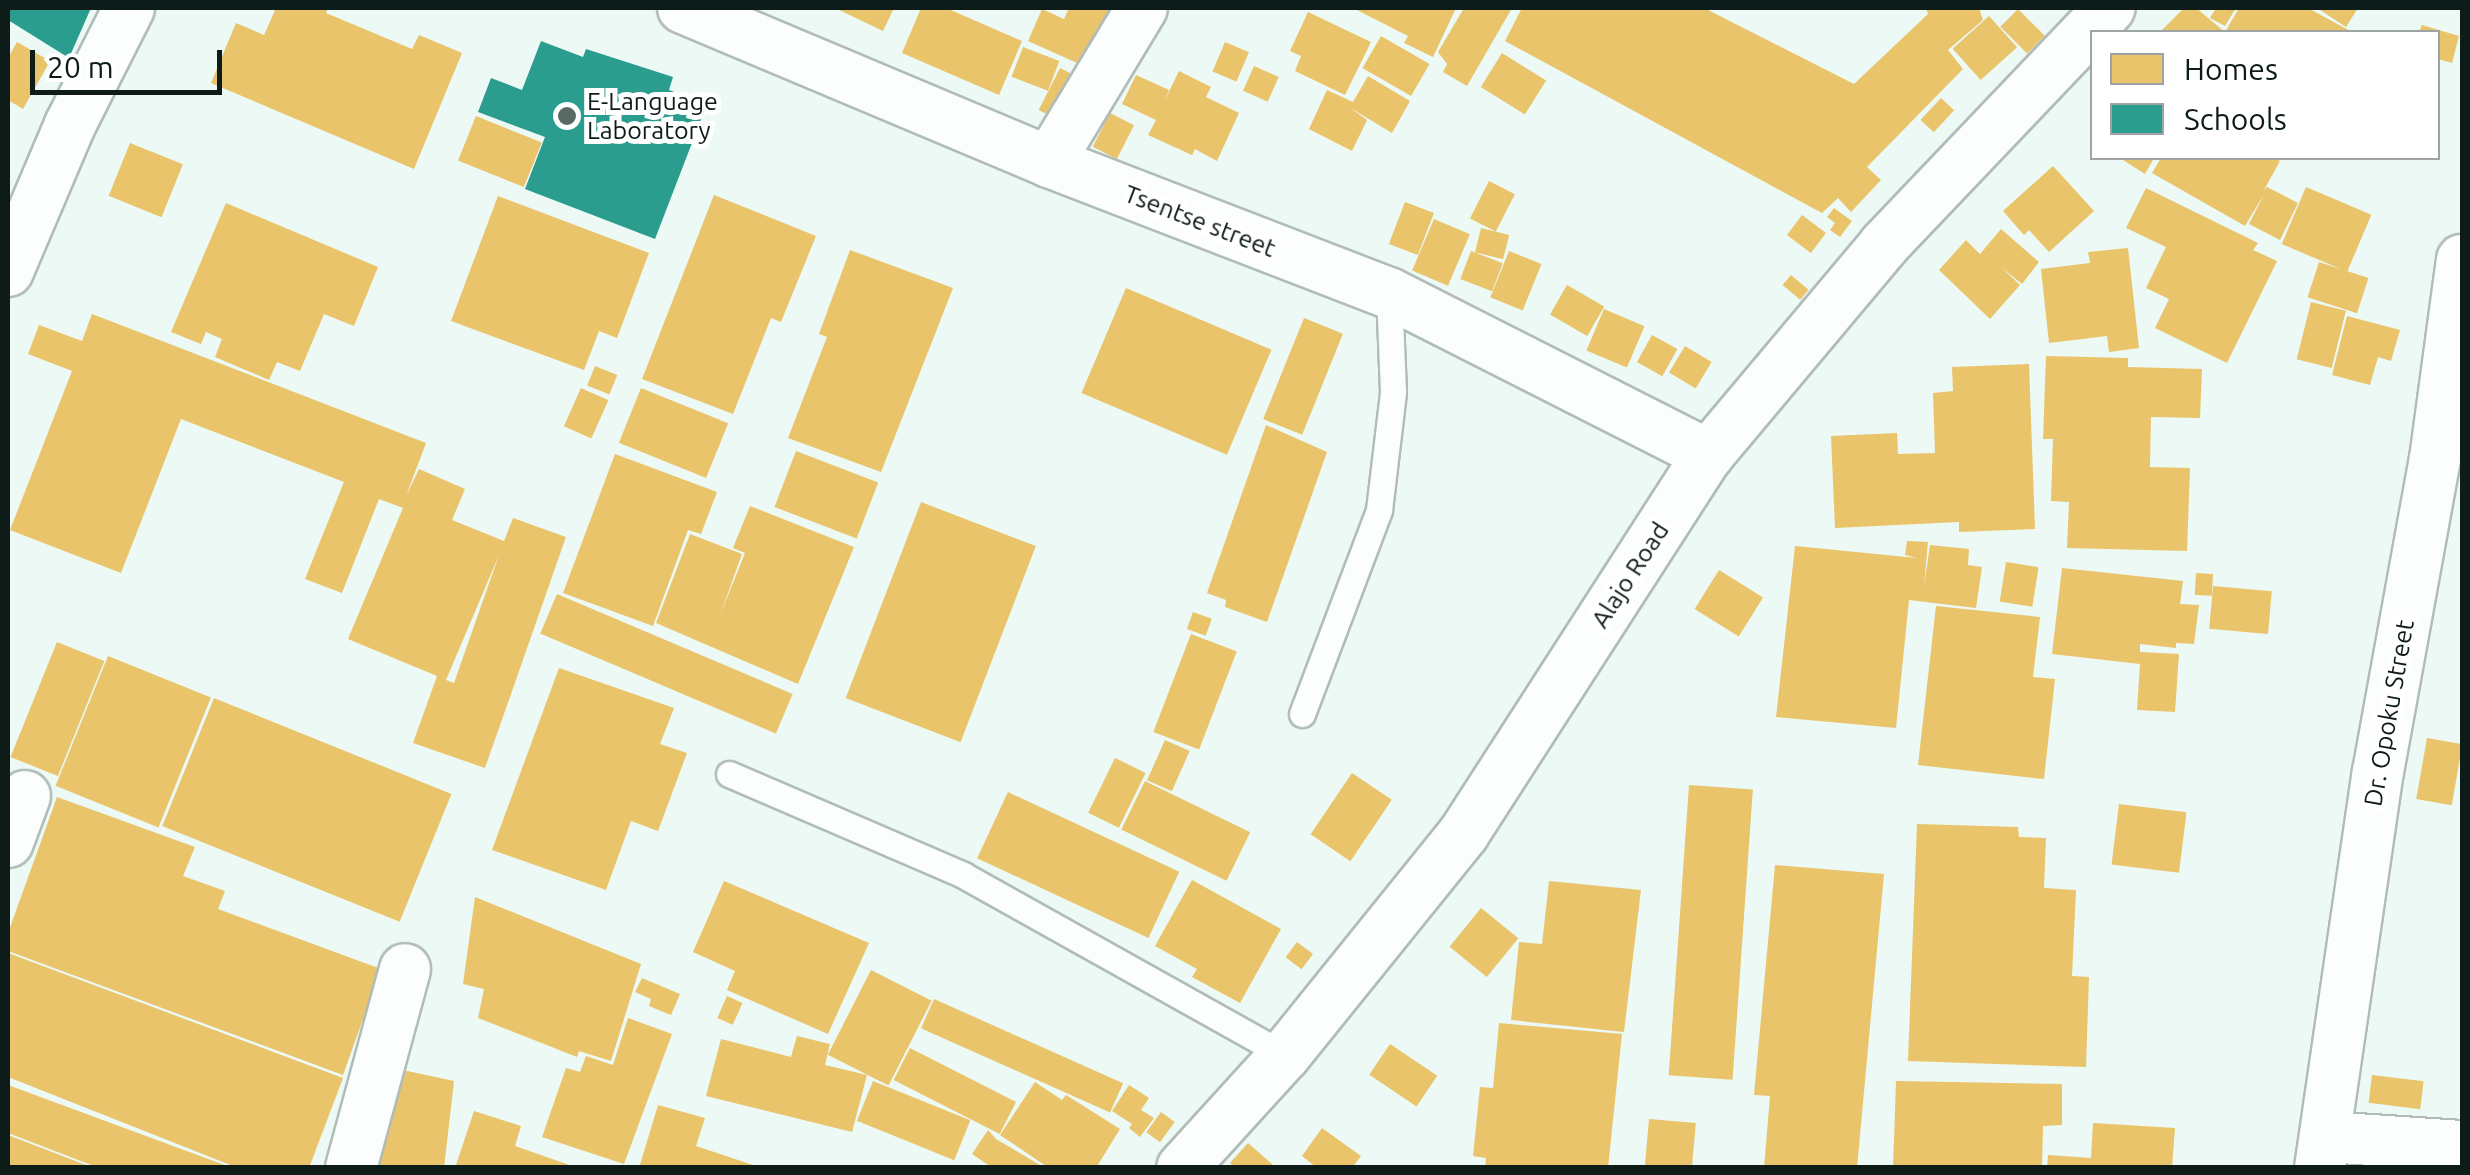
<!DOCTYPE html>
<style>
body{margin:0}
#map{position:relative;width:2470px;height:1175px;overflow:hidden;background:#ecf9f5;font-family:Ubuntu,sans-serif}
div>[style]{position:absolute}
.homes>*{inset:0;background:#e9c46a;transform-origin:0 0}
.schools>*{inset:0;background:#2a9d8f}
.roads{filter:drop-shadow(2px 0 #b0bcb8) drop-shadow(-2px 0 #b0bcb8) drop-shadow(0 2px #b0bcb8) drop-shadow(0 -2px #b0bcb8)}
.service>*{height:25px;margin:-12.5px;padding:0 12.5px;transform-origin:12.5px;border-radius:12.5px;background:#fcfefe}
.minor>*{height:50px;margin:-25px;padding:0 25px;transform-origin:25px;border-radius:25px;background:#fcfefe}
.dots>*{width:28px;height:28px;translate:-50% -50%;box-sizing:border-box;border:5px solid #fff;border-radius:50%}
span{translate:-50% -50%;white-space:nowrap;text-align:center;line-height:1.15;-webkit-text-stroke:10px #fff;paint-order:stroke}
.poi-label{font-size:25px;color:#0d1c18}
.left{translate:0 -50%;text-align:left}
.street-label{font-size:25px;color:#0d1c18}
.frame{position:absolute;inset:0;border:10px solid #0d1c18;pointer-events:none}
.legend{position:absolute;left:2090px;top:30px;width:350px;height:130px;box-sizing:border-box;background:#fff;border:2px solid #9ea4a3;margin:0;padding:12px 18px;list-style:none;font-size:30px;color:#0d1c18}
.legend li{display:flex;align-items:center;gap:20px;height:50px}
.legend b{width:50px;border:2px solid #9ea4a3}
.scale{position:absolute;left:30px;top:50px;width:192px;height:45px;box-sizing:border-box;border:5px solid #0d1c18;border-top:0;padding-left:12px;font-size:30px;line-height:35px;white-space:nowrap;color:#0d1c18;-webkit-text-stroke:8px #fff;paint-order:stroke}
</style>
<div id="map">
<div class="homes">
<div style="clip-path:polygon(276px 8px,328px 8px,326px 13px,412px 49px,419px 35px,462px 53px,414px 169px,211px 83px,236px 23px,264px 35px)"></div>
<div style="clip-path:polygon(835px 8px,894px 8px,883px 31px)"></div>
<div style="clip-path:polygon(921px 8px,946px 8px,1022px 41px,999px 95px,902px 53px)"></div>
<div style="clip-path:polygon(1069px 8px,1135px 8px,1109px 18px,1091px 8px,1109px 18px,1086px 67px,1028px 41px,1042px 9px,1064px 19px)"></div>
<div style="clip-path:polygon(1353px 8px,1456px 8px,1433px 57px,1404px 43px,1408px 36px)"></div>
<div style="clip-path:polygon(1464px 8px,1512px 8px,1467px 86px,1443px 72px,1447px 64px,1438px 52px)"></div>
<div style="clip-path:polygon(1522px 8px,1704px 8px,1854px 84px,1928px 14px,1926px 8px,1979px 8px,1983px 20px,1948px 50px,1963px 69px,1867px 167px,1881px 180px,1851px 212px,1838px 198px,1822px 213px,1505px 41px)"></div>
<div style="clip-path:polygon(2184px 8px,2196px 8px,2225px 32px,2239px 8px,2308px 8px,2352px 32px,2160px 32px)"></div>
<div style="clip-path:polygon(2216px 8px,2236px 8px,2225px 26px,2210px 18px)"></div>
<div style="clip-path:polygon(2317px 8px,2358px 8px,2346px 27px)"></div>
<div style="left:2018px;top:9px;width:38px;height:25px;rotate:45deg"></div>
<div style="clip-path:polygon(1308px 12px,1371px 42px,1345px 95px,1295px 71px,1301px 56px,1290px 51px)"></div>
<div style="left:1989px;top:16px;width:42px;height:49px;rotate:48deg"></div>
<div style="clip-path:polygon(2422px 25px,2459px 36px,2452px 63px,2438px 59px,2438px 32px,2419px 32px)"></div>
<div style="left:1381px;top:36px;width:56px;height:37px;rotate:30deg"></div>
<div style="clip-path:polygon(17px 42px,50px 61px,23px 109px,8px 100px,8px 58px)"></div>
<div style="left:1225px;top:42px;width:26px;height:32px;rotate:23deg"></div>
<div style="left:1023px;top:47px;width:39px;height:32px;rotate:21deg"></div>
<div style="left:1502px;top:53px;width:52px;height:40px;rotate:32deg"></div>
<div style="left:1254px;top:66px;width:27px;height:27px;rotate:24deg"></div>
<div style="left:1060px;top:68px;width:30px;height:47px;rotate:27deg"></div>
<div style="clip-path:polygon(1179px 71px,1211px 87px,1206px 97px,1239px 113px,1217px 161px,1195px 149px,1192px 155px,1148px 135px,1156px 120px,1122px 104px,1136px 75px,1169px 90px,1163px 104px)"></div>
<div style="clip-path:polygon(1368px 76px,1410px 101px,1392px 133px,1349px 107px,1367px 120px,1352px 151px,1309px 129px,1327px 90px,1353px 102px)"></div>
<div style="left:1941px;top:98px;width:18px;height:30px;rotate:43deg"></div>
<div style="left:1110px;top:113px;width:27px;height:38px;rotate:27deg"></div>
<div style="left:476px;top:116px;width:71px;height:48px;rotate:22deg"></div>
<div style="left:130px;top:143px;width:57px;height:57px;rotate:22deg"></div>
<div style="clip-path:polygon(2120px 158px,2154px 158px,2145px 174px)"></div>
<div style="clip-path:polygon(2161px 158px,2274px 158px,2280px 161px,2264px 190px,2267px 187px,2298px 203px,2280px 240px,2249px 224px,2264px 194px,2245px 226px,2152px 173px)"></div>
<div style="clip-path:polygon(2053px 166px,2094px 211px,2049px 252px,2029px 230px,2024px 235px,2003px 211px)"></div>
<div style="left:1489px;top:181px;width:29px;height:42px;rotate:27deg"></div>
<div style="left:2306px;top:187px;width:71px;height:62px;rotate:23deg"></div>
<div style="clip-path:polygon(2146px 188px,2258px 243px,2253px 250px,2277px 261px,2227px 363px,2155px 328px,2169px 299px,2146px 288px,2166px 247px,2126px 228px)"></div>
<div style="clip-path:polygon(714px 195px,816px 236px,781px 322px,771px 318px,733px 414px,642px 379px)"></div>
<div style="clip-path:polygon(498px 196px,649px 253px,617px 338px,599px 331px,584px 370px,451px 321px)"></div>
<div style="left:1405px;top:202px;width:31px;height:45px;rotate:21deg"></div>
<div style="clip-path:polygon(226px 203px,378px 267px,354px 326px,324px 314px,300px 371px,277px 362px,269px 380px,215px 357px,222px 339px,206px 332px,201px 344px,171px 332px)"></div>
<div style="clip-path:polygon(1834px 208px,1852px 221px,1840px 237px,1830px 230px,1835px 223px,1827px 217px)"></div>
<div style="left:1802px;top:215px;width:30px;height:25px;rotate:37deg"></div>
<div style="left:1434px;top:219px;width:39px;height:56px;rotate:23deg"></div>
<div style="left:1481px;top:228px;width:29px;height:25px;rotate:14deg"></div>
<div style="clip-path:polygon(2001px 229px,2039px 262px,2022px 284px,2001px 267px,2020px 285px,1990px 319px,1939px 270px,1966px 240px,1980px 254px)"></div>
<div style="clip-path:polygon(2128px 248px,2139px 348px,2109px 352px,2107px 336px,2049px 343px,2041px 269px,2090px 263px,2088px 252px)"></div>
<div style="clip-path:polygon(850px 250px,953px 288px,881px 472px,788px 438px,827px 337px,819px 334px)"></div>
<div style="left:1471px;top:251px;width:34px;height:30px;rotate:21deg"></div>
<div style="left:1509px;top:251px;width:35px;height:50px;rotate:22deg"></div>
<div style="left:2319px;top:262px;width:52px;height:37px;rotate:18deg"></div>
<div style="left:1791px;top:275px;width:23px;height:13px;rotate:40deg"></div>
<div style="left:1567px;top:285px;width:43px;height:34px;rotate:30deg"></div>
<div style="left:1126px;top:288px;width:158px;height:114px;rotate:23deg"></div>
<div style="left:2311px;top:302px;width:36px;height:59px;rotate:14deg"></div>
<div style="left:1604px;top:309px;width:44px;height:45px;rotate:23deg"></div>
<div style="clip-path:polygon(evenodd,92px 314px,426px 443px,406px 496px,419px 469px,465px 489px,452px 520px,504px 541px,513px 518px,566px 537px,485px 768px,413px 743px,437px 676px,348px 639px,403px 508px,379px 499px,342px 593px,305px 579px,344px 482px,181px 419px,121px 573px,10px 530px,72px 371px,28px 354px,39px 325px,82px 341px,92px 314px,499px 555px,454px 683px,446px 680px,499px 555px)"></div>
<div style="clip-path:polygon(2347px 316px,2400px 330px,2391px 361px,2378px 357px,2370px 385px,2332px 375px)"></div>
<div style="left:1304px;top:318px;width:42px;height:109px;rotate:22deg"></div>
<div style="left:1652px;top:335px;width:29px;height:31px;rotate:29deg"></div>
<div style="left:1685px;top:346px;width:31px;height:31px;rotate:31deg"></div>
<div style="clip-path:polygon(2046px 356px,2128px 358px,2128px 367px,2202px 369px,2200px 418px,2151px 417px,2150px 467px,2190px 468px,2187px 551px,2067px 548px,2069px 502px,2051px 501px,2053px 439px,2043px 439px)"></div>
<div style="clip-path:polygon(2029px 364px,2035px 529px,1959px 532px,1959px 522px,1835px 528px,1831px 436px,1897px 433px,1898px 454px,1935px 453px,1933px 393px,1953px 391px,1952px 367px)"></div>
<div style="left:595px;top:366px;width:24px;height:21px;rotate:22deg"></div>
<div style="left:581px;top:388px;width:30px;height:42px;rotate:24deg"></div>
<div style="left:641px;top:388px;width:94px;height:59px;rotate:22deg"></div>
<div style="clip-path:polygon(1266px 425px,1327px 452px,1267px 622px,1225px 607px,1226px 600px,1207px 593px)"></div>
<div style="left:796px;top:451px;width:88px;height:60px;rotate:21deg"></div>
<div style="clip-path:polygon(615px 454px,717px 492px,701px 534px,688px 530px,653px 626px,563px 593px)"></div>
<div style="left:921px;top:502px;width:123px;height:210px;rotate:21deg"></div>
<div style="clip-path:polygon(750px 506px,854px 547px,798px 684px,656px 623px,690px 534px,742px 554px,720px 615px,745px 553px,733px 548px)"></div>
<div style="clip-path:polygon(1907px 541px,1928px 542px,1924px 586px,1930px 545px,1969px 549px,1968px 565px,1982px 567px,1976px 608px,1909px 600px,1896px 728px,1776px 717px,1795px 546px,1917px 558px,1905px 555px)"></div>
<div style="left:2006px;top:562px;width:33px;height:40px;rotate:9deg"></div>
<div style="clip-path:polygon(2062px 568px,2183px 581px,2180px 604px,2199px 605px,2194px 644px,2176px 643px,2176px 648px,2140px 644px,2140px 652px,2179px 654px,2175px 712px,2137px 710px,2140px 664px,2052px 654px)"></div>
<div style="left:1719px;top:570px;width:52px;height:46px;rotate:32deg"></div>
<div style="left:2196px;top:573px;width:17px;height:22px;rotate:3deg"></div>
<div style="left:2213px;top:586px;width:59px;height:43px;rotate:5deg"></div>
<div style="left:557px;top:594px;width:256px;height:43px;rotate:23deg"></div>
<div style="clip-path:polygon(1936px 606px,2040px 617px,2033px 677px,2055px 679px,2044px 779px,1918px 765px)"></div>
<div style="left:1193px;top:612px;width:20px;height:18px;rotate:20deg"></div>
<div style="left:1191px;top:634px;width:49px;height:105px;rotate:21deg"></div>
<div style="left:57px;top:642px;width:51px;height:124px;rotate:22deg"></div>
<div style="left:108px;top:656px;width:111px;height:140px;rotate:22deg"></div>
<div style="clip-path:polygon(559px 668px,674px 708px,660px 744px,687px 753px,658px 831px,631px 821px,606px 890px,492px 850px)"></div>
<div style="left:214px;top:698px;width:256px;height:138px;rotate:22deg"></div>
<div style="left:2427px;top:738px;width:36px;height:62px;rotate:10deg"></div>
<div style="left:1165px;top:740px;width:27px;height:44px;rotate:24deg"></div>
<div style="left:1115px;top:758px;width:34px;height:61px;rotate:26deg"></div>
<div style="left:1352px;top:773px;width:48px;height:74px;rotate:34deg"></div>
<div style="left:1145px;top:781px;width:117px;height:54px;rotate:26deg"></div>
<div style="left:1689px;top:785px;width:64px;height:291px;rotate:4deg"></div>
<div style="left:1008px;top:792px;width:189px;height:73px;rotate:25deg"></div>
<div style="clip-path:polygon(57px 797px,195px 847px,183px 876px,225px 891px,218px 909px,381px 969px,343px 1075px,8px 951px,8px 933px)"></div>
<div style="left:2119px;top:804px;width:68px;height:61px;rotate:7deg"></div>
<div style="clip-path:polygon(1917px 824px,2018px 827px,2019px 837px,2046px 838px,2044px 888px,2076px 890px,2072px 976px,2089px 977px,2086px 1067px,1908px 1061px)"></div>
<div style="clip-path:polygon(1775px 865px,1884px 874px,1857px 1168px,1764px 1168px,1770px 1096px,1754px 1095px)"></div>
<div style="clip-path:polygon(1192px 880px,1281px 929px,1240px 1003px,1192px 977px,1197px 969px,1155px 946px)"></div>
<div style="clip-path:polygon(724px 881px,869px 943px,828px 1034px,727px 990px,735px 971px,693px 952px)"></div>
<div style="clip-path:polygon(1549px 881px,1641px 890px,1624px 1032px,1511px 1020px,1519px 942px,1542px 944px)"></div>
<div style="clip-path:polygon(475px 897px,641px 964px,611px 1061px,579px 1051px,577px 1057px,478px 1018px,484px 989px,463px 984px)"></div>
<div style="left:1481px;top:908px;width:48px;height:50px;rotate:39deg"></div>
<div style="left:1297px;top:942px;width:20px;height:19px;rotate:37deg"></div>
<div style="clip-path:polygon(8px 953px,343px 1078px,309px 1168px,238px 1168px,8px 1077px)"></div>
<div style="left:871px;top:970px;width:68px;height:95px;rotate:27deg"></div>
<div style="clip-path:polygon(642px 978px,680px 994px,671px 1015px,649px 1006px,651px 999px,635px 992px)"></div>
<div style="left:727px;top:996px;width:17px;height:24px;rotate:24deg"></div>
<div style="left:934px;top:999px;width:207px;height:32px;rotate:24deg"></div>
<div style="clip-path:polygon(628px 1018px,672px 1034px,624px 1164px,542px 1137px,566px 1068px,580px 1072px,586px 1056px,613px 1065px)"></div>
<div style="clip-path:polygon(1499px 1023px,1622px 1034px,1608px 1168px,1485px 1168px,1486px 1158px,1473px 1156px,1480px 1087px,1493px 1088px)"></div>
<div style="clip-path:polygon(797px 1036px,830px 1044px,825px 1065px,867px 1075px,852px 1132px,706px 1096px,721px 1039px,791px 1057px)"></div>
<div style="left:1390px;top:1044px;width:57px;height:37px;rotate:34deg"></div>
<div style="left:910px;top:1048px;width:119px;height:36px;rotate:27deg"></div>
<div style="clip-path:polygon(398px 1069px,454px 1081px,444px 1168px,374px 1168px)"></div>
<div style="left:2372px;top:1075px;width:52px;height:28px;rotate:7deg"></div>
<div style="left:873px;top:1081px;width:105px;height:43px;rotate:22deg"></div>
<div style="clip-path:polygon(1896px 1081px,2062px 1084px,2062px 1125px,2043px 1126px,2042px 1168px,1893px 1168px)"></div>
<div style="clip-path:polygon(1035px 1082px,1062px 1100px,1066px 1095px,1120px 1129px,1096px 1168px,1049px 1168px,1000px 1135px)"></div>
<div style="clip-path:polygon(8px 1085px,230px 1167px,229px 1168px,99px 1168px,8px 1133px)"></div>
<div style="clip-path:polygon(1129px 1085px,1149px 1098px,1141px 1110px,1154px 1118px,1140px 1137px,1129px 1128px,1132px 1124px,1112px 1111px)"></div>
<div style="clip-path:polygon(658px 1105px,705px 1118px,696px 1146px,762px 1168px,639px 1168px)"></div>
<div style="clip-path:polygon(474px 1111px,521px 1126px,515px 1146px,578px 1168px,455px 1168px)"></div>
<div style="left:1161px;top:1112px;width:17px;height:25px;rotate:36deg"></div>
<div style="left:1649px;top:1119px;width:47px;height:49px;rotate:5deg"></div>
<div style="clip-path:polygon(2093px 1123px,2175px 1128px,2172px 1168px,2047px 1168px,2048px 1155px,2091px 1158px)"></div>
<div style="clip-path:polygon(1322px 1128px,1361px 1156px,1352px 1168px,1317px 1168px,1302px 1156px)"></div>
<div style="clip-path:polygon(988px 1130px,996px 1139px,1045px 1168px,993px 1168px,972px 1154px)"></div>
<div style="clip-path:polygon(8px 1135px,91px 1167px,91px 1168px,8px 1168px)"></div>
<div style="clip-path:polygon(1248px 1143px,1273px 1165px,1270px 1168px,1236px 1168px,1230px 1163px)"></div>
</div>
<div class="schools">
<div style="clip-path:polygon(8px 8px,91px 8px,69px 58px,8px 20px)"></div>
<div style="clip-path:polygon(541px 41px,583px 57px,586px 49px,673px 77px,669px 90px,707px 104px,655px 239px,525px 189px,545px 137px,478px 112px,491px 78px,522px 90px)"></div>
</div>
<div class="roads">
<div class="service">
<div style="left:1302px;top:714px;width:218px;rotate:-69.3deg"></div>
<div style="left:1379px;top:510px;width:119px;rotate:-83.2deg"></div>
<div style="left:1393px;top:392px;width:99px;rotate:-92.3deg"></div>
<div style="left:729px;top:774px;width:255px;rotate:23.3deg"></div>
<div style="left:963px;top:875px;width:369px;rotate:29.2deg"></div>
</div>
<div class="minor">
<div style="left:683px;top:8px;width:397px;rotate:22.8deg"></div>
<div style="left:1049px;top:162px;width:364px;rotate:21.1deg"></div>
<div style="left:1389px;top:293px;width:358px;rotate:26.9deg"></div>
<div style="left:1049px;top:162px;width:180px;rotate:-58.9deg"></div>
<div style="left:8px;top:271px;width:159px;rotate:-67deg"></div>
<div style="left:70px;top:125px;width:131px;rotate:-63.2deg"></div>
<div style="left:8px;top:842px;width:49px;rotate:-69.7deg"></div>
<div style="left:2326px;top:1137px;width:136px;rotate:3.8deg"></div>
<div style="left:351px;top:1168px;width:206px;rotate:-74.8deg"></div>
<div style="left:1182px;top:1168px;width:153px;rotate:-47.7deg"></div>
<div style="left:1285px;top:1055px;width:285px;rotate:-51.1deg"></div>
<div style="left:1464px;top:833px;width:450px;rotate:-57.2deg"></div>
<div style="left:1708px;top:455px;width:274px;rotate:-50deg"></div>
<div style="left:1884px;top:245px;width:327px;rotate:-46.4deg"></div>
<div style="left:2320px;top:1168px;width:400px;rotate:-81.7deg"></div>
<div style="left:2378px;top:772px;width:318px;rotate:-79.7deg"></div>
<div style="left:2435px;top:459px;width:201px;rotate:-82.3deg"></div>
</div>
</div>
<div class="dots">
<div style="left:567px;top:116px;background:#5b6965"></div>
</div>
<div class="poi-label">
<span class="left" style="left:587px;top:116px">E-Language<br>Laboratory</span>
</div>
<div class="street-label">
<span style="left:1200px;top:221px;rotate:21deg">Tsentse street</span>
<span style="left:1630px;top:575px;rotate:-57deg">Alajo Road</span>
<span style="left:2389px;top:713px;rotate:-80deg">Dr. Opoku Street</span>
</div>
<div class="frame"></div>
<ul class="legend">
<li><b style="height:28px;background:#e9c46a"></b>Homes</li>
<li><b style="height:28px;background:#2a9d8f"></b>Schools</li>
</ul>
<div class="scale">20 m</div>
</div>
